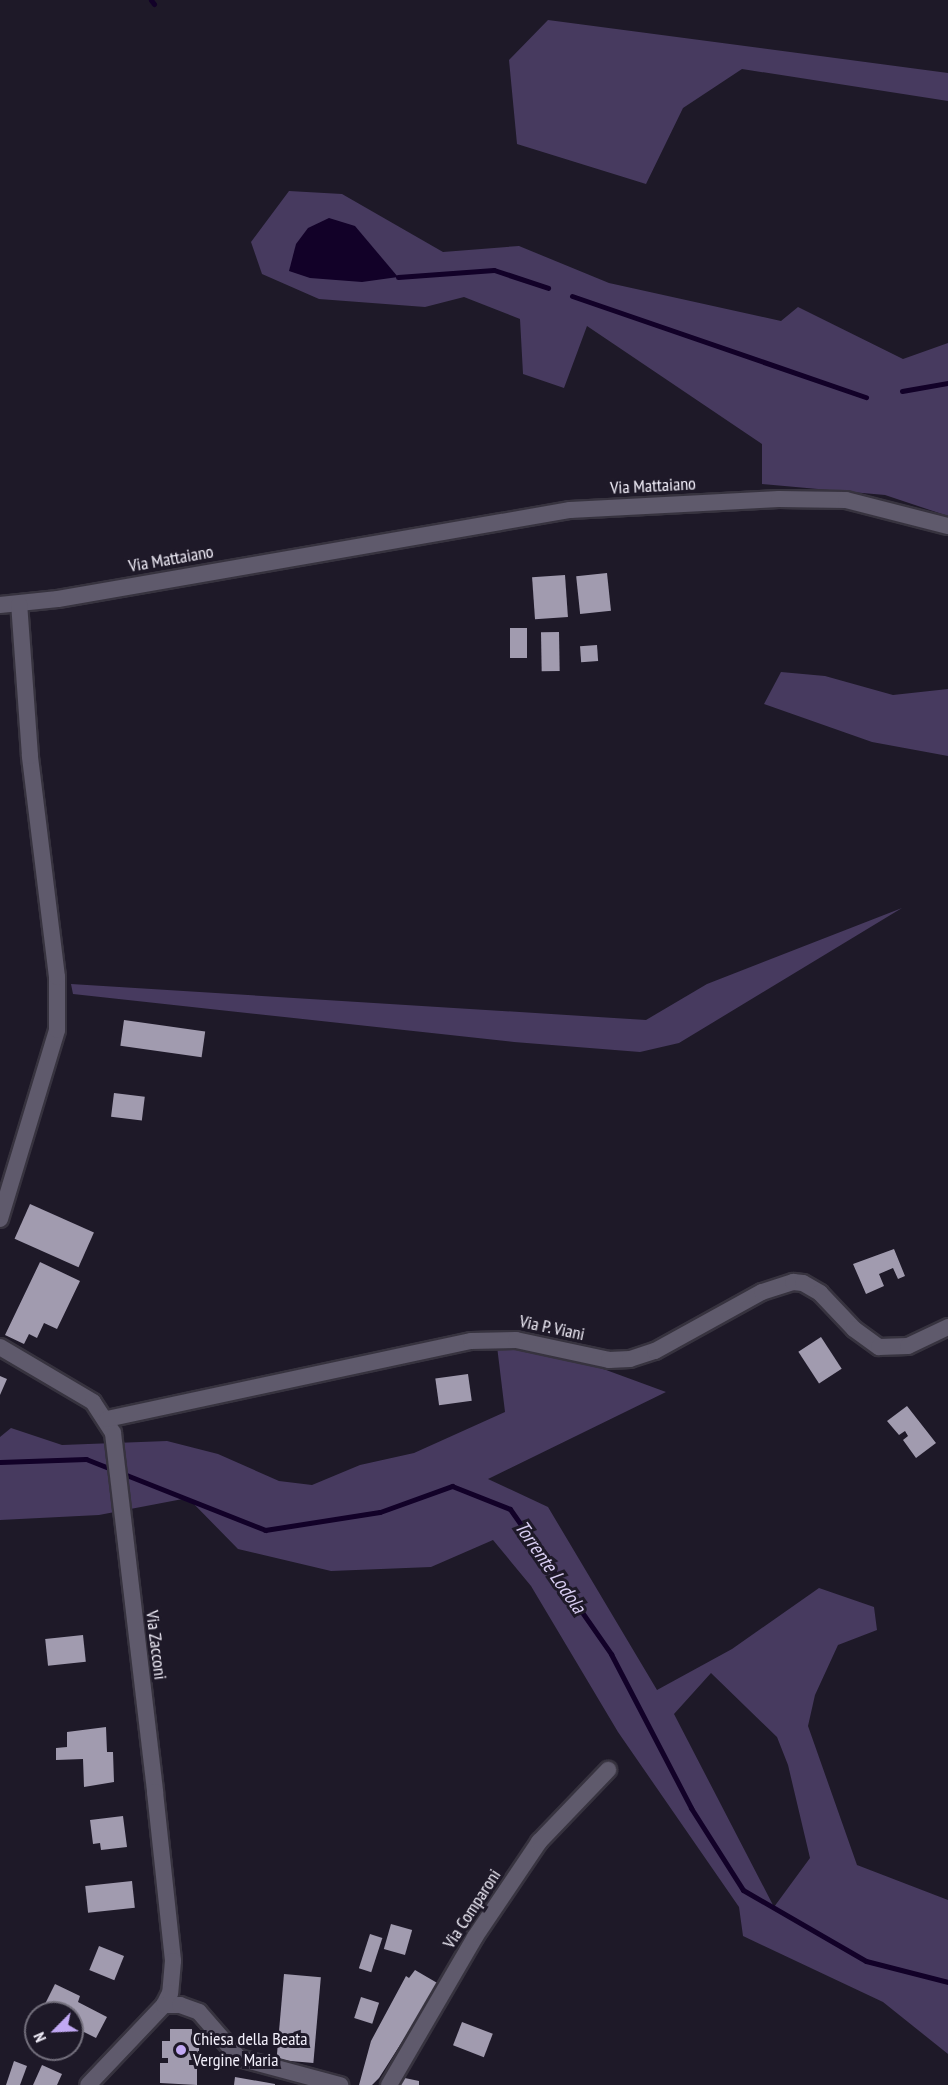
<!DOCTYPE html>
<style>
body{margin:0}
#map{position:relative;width:948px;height:2085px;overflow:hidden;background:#1e1928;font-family:"PT Sans Narrow",sans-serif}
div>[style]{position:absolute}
.green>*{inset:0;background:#473a5f}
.water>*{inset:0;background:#120128}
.stream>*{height:5px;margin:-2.5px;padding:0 2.5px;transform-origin:2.5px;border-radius:2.5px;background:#120128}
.building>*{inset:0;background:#a19baf;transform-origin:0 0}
.roads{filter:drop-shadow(2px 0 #37333f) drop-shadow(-2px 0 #37333f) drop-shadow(0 2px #37333f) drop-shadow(0 -2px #37333f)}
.minor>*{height:16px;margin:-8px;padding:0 8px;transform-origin:8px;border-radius:8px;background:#5f5a6c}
.dots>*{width:16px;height:16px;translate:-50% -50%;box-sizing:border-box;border:3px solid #1e1928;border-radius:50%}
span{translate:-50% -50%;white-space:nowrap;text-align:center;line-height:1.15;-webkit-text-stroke:6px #1e1928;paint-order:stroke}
.street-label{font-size:18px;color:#f3f0fb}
.poi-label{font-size:18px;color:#f3f0fb}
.left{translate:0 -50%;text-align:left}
.water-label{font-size:20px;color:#d7ccf1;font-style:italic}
.north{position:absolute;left:24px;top:2001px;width:60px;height:60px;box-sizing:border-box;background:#1e1928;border:2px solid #736f7c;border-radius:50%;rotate:246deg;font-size:16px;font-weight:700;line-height:24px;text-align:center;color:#f3f0fb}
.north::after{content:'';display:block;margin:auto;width:21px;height:27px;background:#c1a8f3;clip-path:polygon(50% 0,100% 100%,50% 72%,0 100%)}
</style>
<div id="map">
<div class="green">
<div style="clip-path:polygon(548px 20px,948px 73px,948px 101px,742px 69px,683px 108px,646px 184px,517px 144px,509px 60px)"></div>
<div style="clip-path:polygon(289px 191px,342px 194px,443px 252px,519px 246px,609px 283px,781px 321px,798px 307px,903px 359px,948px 343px,948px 516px,885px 495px,762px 484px,762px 444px,587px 326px,564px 388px,523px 374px,520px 319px,464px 297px,425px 307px,319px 299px,262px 274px,251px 242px)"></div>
<div style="clip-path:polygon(781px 672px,825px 676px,893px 695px,948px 689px,948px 756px,872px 742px,764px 704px)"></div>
<div style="clip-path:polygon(902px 908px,679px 1043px,640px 1052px,514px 1042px,73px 994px,71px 984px,646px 1020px,707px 984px)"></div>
<div style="clip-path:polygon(evenodd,496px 1338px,538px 1345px,666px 1392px,488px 1479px,548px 1507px,657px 1690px,732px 1649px,819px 1588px,874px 1607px,877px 1630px,838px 1645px,815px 1695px,808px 1726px,857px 1865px,948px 1900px,948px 2054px,883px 2002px,743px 1936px,739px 1907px,618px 1732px,531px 1586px,493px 1540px,431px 1567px,331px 1571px,238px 1549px,188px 1498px,99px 1515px,0 1520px,0 1437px,11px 1428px,62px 1445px,167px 1441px,218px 1454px,279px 1481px,312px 1485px,360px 1465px,414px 1453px,505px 1412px,496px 1338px,711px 1673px,777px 1737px,788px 1765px,810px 1858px,774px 1907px,674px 1714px,711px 1673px)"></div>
</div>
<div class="water">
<div style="clip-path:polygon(329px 218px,355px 226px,398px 277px,362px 282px,310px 278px,289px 271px,296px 244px,308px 228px)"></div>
</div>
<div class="stream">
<div style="left:151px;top:0;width:5px;rotate:53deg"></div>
<div style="left:398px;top:277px;width:96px;rotate:-4.2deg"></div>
<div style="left:494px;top:270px;width:57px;rotate:18.4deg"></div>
<div style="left:572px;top:296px;width:311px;rotate:19deg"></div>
<div style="left:902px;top:391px;width:47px;rotate:-9.9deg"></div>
<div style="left:0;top:1462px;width:86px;rotate:-2deg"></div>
<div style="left:86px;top:1459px;width:193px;rotate:21.6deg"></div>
<div style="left:265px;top:1530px;width:116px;rotate:-8.9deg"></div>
<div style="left:380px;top:1512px;width:77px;rotate:-19.9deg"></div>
<div style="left:452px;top:1486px;width:62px;rotate:21.6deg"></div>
<div style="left:510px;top:1509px;width:177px;rotate:55.1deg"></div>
<div style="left:611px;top:1654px;width:174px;rotate:62.5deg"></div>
<div style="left:691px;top:1808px;width:97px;rotate:57.6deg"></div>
<div style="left:743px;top:1890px;width:142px;rotate:30deg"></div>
<div style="left:866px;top:1961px;width:85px;rotate:14.4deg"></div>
</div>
<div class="building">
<div style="left:607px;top:573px;width:38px;height:31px;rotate:84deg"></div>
<div style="left:565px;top:575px;width:42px;height:33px;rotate:86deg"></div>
<div style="left:510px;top:628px;width:17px;height:30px"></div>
<div style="left:559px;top:632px;width:39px;height:18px;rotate:89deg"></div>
<div style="left:597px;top:645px;width:16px;height:17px;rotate:86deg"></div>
<div style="left:124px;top:1020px;width:82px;height:26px;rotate:8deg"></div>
<div style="left:114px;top:1093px;width:31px;height:24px;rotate:7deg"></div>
<div style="left:30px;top:1204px;width:70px;height:38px;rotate:24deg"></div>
<div style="clip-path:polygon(894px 1249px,905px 1276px,898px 1279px,893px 1268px,879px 1274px,884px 1286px,866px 1294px,853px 1264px)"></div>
<div style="clip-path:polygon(40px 1262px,80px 1281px,57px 1329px,44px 1323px,37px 1338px,29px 1334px,24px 1344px,5px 1335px)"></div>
<div style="left:821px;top:1337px;width:38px;height:27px;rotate:57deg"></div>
<div style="left:468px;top:1374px;width:27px;height:33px;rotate:82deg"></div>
<div style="clip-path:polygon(0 1376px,7px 1379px,0 1395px)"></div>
<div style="clip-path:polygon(907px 1406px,936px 1443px,916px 1458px,903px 1440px,908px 1436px,905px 1431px,899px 1435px,887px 1421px)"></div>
<div style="left:83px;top:1635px;width:27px;height:38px;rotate:84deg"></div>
<div style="clip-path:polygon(106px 1727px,107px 1752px,113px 1752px,114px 1782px,84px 1787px,83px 1759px,56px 1760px,56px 1748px,67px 1747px,67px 1732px)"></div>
<div style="clip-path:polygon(123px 1816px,127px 1847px,101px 1850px,100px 1843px,93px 1844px,90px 1820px)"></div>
<div style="left:132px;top:1881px;width:27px;height:47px;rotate:84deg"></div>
<div style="left:391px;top:1924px;width:22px;height:26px;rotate:16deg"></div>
<div style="left:370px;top:1934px;width:13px;height:36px;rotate:18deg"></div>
<div style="left:99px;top:1946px;width:27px;height:26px;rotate:22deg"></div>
<div style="clip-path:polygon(415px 1970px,439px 1984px,379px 2078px,372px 2085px,359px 2085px,371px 2041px,406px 1976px,409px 1978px)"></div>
<div style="left:284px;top:1974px;width:37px;height:86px;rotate:5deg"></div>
<div style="clip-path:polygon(55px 1984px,80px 1996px,78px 2002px,107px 2017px,96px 2038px,72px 2026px,72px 2013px,42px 2010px)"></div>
<div style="left:361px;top:1997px;width:19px;height:22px;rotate:18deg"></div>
<div style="left:462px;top:2022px;width:33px;height:25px;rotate:21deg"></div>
<div style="clip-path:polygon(170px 2029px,192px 2029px,192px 2036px,199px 2036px,199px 2060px,189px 2060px,189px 2065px,197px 2065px,197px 2085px,160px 2083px,160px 2063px,168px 2063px,168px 2058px,162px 2058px,162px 2041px,170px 2041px)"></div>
<div style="clip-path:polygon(14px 2061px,27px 2066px,20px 2085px,6px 2085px)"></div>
<div style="clip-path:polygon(42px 2065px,62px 2074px,57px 2085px,33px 2085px)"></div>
<div style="clip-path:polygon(235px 2077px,275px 2084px,275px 2085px,234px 2085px)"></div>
<div style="clip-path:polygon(400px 2077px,419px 2081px,419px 2085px,399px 2085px)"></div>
</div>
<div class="roads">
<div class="minor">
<div style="left:0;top:605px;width:58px;rotate:-5.9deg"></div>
<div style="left:58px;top:599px;width:520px;rotate:-9.86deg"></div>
<div style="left:570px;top:510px;width:209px;rotate:-3deg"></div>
<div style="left:779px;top:499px;width:67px;rotate:0.9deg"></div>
<div style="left:846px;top:500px;width:105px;rotate:14.3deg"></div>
<div style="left:0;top:1219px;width:197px;rotate:-73.2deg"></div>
<div style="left:57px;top:1030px;width:53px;rotate:-90deg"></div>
<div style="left:57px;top:977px;width:223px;rotate:-97deg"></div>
<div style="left:30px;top:756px;width:152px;rotate:-94.1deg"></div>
<div style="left:0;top:1347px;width:108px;rotate:30.6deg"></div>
<div style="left:93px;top:1402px;width:37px;rotate:57deg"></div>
<div style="left:113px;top:1433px;width:361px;rotate:83.3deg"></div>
<div style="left:155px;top:1792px;width:170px;rotate:83.9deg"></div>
<div style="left:173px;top:1961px;width:32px;rotate:95deg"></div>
<div style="left:170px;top:1993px;width:13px;rotate:117deg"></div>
<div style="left:164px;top:2005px;width:110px;rotate:133.5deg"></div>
<div style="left:107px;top:1419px;width:372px;rotate:-12.1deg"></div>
<div style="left:471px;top:1341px;width:45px;rotate:-1.3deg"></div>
<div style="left:516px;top:1340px;width:95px;rotate:12.1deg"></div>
<div style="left:609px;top:1360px;width:21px;rotate:-3deg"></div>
<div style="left:630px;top:1359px;width:26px;rotate:-18deg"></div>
<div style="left:655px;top:1351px;width:122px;rotate:-28.9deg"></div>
<div style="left:762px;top:1292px;width:33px;rotate:-18deg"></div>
<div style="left:793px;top:1282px;width:10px;rotate:6deg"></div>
<div style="left:803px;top:1283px;width:20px;rotate:30deg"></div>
<div style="left:820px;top:1293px;width:50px;rotate:46.6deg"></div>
<div style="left:854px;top:1329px;width:31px;rotate:36deg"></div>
<div style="left:879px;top:1347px;width:29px;rotate:-2deg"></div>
<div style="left:908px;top:1346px;width:44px;rotate:-25.4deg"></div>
<div style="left:164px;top:2005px;width:16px"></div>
<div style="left:180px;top:2005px;width:20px;rotate:20deg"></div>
<div style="left:199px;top:2012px;width:61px;rotate:49deg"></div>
<div style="left:239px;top:2058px;width:105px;rotate:15deg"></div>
<div style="left:389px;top:2085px;width:171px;rotate:-59.8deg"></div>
<div style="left:475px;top:1937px;width:115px;rotate:-56deg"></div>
<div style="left:539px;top:1842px;width:100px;rotate:-46.2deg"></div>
</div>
</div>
<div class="dots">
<div style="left:181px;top:2050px;background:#c1a8f3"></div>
</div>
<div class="street-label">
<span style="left:653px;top:486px;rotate:-3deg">Via Mattaiano</span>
<span style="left:171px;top:559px;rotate:-10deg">Via Mattaiano</span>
<span style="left:552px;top:1328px;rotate:12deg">Via P. Viani</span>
<span style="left:156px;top:1645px;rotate:83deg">Via Zacconi</span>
<span style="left:472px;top:1909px;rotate:-57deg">Via Comparoni</span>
</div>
<div class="poi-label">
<span class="left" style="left:193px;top:2050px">Chiesa della Beata<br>Vergine Maria</span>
</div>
<div class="water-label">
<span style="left:550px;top:1567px;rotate:55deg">Torrente Lodola</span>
</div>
<div class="north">N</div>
</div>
